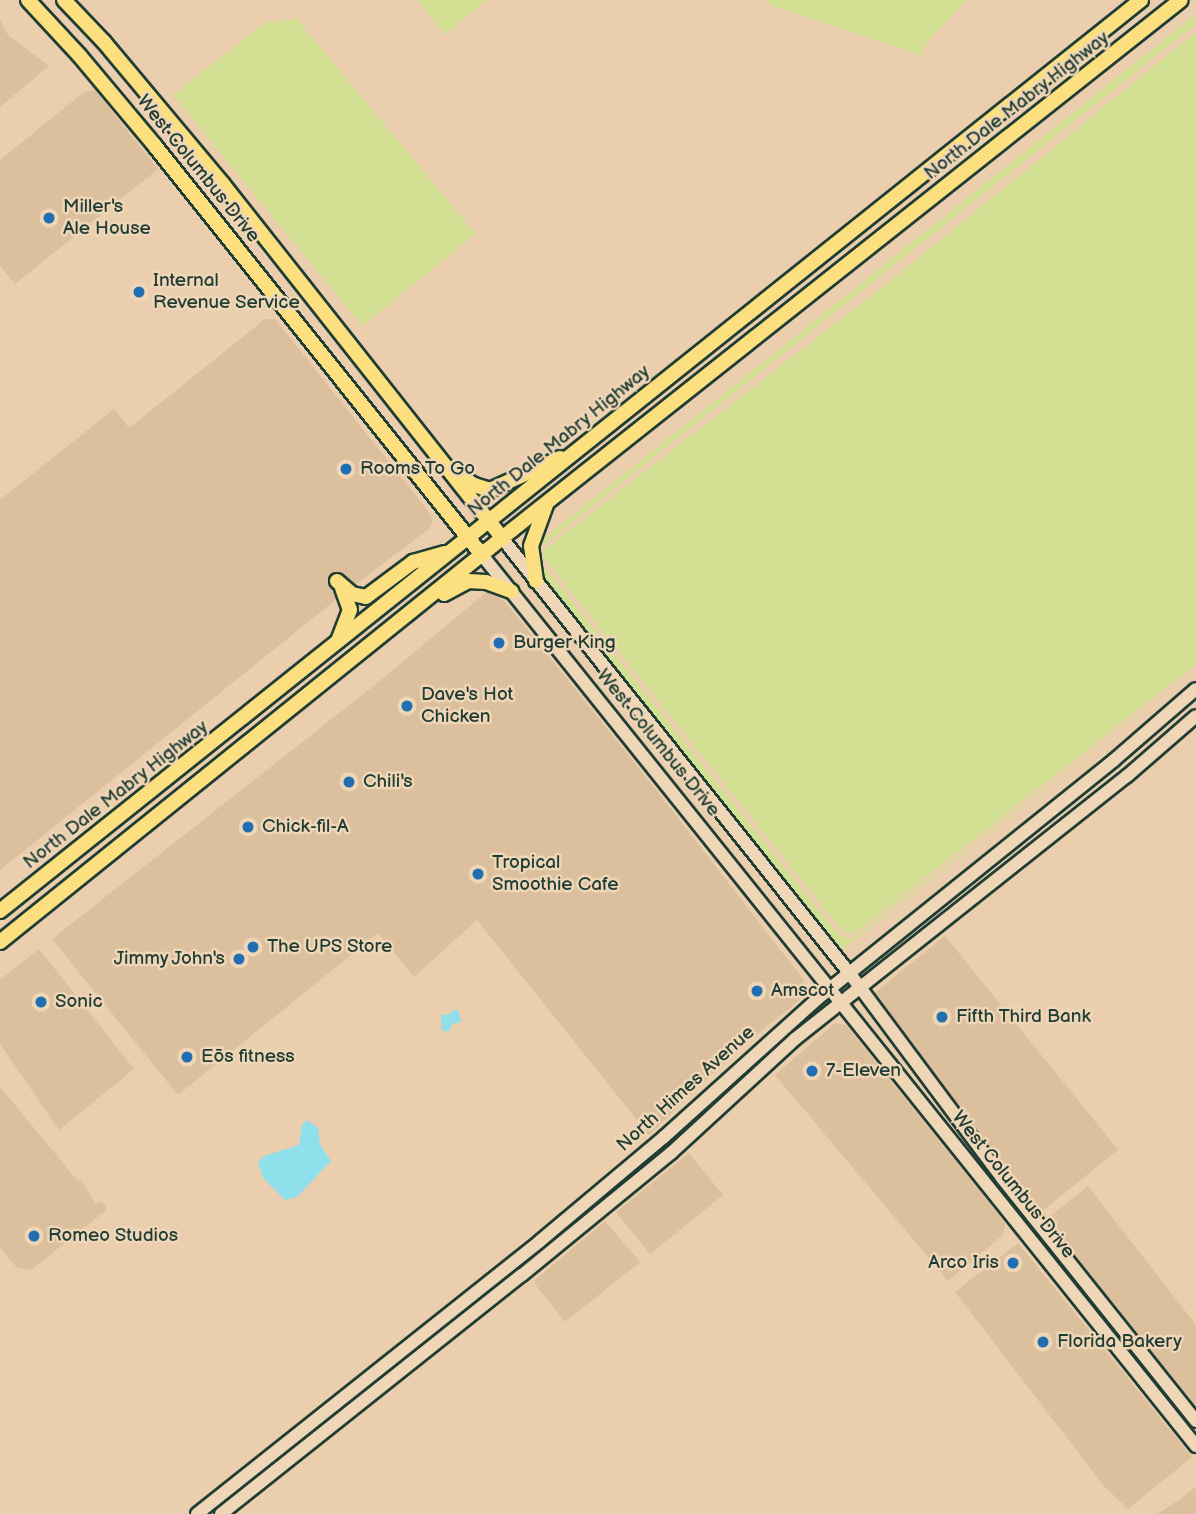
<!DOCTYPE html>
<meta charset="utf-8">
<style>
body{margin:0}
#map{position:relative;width:1196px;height:1514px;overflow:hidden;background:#eacead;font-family:"Balsamiq Sans",sans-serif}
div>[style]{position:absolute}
.built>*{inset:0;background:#dcc09e;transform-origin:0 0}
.green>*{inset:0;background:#d3df92}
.water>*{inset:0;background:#90e0eb}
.roads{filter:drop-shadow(2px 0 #1f3d34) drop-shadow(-2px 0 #1f3d34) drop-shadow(0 2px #1f3d34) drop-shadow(0 -2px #1f3d34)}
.secondary>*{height:12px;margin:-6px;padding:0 6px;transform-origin:6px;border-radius:6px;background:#efd6b7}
.primary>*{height:14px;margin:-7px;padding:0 7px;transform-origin:7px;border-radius:7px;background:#fce080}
.dots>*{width:19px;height:19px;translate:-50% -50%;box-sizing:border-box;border:4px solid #efd6b7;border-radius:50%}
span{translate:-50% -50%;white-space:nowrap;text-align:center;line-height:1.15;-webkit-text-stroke:5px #efd6b7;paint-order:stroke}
.street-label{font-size:19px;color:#1f3d34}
.poi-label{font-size:19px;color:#1f3d34}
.left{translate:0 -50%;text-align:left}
.right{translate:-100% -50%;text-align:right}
</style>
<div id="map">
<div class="built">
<div style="clip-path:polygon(0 20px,8px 35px,49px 66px,0 107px)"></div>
<div style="clip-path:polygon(95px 90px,158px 169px,15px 284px,0 266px,0 160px,84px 92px)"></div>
<div style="clip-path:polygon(265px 319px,275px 319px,425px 507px,433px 520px,430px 528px,338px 598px,0 870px,0 500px,114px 409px,129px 428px)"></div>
<div style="clip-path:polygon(489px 590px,506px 603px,650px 782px,803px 979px,807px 994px,734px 1053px,649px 1135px,477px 920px,414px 977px,378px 933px,178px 1095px,52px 939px,376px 684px)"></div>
<div style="left:945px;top:936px;width:275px;height:105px;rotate:51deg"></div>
<div style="clip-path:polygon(39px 949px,134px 1069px,59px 1130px,0 1044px,0 980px)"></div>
<div style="clip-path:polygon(835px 1023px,847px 1026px,1005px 1223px,1003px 1235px,948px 1281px,775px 1075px)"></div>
<div style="clip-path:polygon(0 1087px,77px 1180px,82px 1181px,96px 1204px,101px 1201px,106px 1206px,105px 1211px,31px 1270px,17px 1268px,0 1247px)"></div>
<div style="left:689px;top:1153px;width:54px;height:94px;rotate:51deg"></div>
<div style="clip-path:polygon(1088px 1186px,1196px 1325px,1196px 1425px,1037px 1227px)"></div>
<div style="clip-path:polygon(605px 1221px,640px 1262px,565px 1322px,535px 1284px,535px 1280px)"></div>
<div style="clip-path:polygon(1018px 1243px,1192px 1457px,1128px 1509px,1104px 1486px,955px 1292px)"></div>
<div style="clip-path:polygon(1196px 1486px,1196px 1514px,1157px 1514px,1179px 1500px)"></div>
</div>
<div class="green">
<div style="clip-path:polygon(417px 0,486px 0,445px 35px)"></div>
<div style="clip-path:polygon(768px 0,967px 0,929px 40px,920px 55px,772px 6px)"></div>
<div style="clip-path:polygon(1196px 14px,1196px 24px,540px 548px,539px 560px,838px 934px,852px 939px,1196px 669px,838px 953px,540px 573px,537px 544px)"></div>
<div style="clip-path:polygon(296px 18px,476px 234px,362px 326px,173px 95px,265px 23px)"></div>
<div style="clip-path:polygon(1196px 32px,1196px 664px,854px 934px,842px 931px,543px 557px,545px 549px,885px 285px)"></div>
</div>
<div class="water">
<div style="clip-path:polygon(454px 1009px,459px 1012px,461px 1022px,452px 1024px,449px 1031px,442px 1031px,441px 1015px,450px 1014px)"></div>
<div style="clip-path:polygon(307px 1120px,318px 1128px,320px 1144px,331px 1161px,297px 1197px,285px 1200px,263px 1178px,258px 1162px,264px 1156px,299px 1145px,302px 1125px)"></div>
</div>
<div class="roads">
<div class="secondary">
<div style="left:502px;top:538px;width:558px;rotate:51.4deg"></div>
<div style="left:850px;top:974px;width:254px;rotate:53.3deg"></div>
<div style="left:1002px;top:1178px;width:311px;rotate:51.4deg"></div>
<div style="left:482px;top:555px;width:1142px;rotate:51.29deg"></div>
<div style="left:197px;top:1514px;width:438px;rotate:-38.5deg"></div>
<div style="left:540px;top:1241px;width:162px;rotate:-40deg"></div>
<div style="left:664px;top:1137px;width:206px;rotate:-42deg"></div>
<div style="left:817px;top:999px;width:381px;rotate:-38.8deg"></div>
<div style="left:1114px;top:760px;width:108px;rotate:-40.9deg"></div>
<div style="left:221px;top:1514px;width:384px;rotate:-38.5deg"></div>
<div style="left:522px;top:1275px;width:193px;rotate:-39.3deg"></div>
<div style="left:671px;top:1153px;width:168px;rotate:-42.6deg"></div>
<div style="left:795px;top:1039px;width:424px;rotate:-38.4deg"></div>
<div style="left:1127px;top:776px;width:91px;rotate:-41deg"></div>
</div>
<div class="primary">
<div style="left:28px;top:0;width:75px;rotate:47.2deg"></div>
<div style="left:79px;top:55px;width:119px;rotate:50.1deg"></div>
<div style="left:155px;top:146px;width:524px;rotate:51.36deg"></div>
<div style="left:64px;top:0;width:58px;rotate:46.4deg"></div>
<div style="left:104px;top:42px;width:184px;rotate:50.1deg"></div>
<div style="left:222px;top:183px;width:452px;rotate:51.7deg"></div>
<div style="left:455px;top:473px;width:22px;rotate:32deg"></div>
<div style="left:474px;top:485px;width:17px;rotate:17deg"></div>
<div style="left:490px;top:490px;width:77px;rotate:-24.6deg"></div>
<div style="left:337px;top:581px;width:20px;rotate:41deg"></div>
<div style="left:352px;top:594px;width:14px;rotate:12deg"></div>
<div style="left:366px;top:597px;width:59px;rotate:-36.7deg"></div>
<div style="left:413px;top:562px;width:33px;rotate:-16deg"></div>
<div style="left:536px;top:581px;width:35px;rotate:-98deg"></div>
<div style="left:531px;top:546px;width:44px;rotate:-69.9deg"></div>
<div style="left:444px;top:594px;width:27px;rotate:-28deg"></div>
<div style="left:468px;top:581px;width:18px;rotate:3deg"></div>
<div style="left:486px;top:582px;width:27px;rotate:20deg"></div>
<div style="left:338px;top:641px;width:33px;rotate:-69deg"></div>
<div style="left:350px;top:610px;width:23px;rotate:-110deg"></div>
<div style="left:0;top:911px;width:1460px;rotate:-38.6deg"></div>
<div style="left:0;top:942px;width:657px;rotate:-38.82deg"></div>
<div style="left:512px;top:530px;width:853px;rotate:-38.39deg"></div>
</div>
</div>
<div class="dots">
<div style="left:49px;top:218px;background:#1f6fb2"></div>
<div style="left:139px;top:292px;background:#1f6fb2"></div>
<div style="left:346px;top:469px;background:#1f6fb2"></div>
<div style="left:499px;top:643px;background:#1f6fb2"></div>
<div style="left:407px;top:706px;background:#1f6fb2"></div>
<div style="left:349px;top:782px;background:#1f6fb2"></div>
<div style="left:248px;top:827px;background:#1f6fb2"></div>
<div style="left:478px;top:874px;background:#1f6fb2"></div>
<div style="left:253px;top:947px;background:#1f6fb2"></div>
<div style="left:239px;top:959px;background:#1f6fb2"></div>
<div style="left:757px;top:991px;background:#1f6fb2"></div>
<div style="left:41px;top:1002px;background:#1f6fb2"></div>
<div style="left:942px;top:1017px;background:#1f6fb2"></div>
<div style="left:187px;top:1057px;background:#1f6fb2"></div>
<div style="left:812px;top:1071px;background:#1f6fb2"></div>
<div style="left:34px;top:1236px;background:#1f6fb2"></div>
<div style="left:1013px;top:1263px;background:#1f6fb2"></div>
<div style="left:1043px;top:1342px;background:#1f6fb2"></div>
</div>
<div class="street-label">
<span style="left:1017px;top:106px;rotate:-38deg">North Dale Mabry Highway</span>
<span style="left:198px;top:169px;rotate:51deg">West Columbus Drive</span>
<span style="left:559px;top:441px;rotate:-39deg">North Dale Mabry Highway</span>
<span style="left:658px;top:743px;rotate:51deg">West Columbus Drive</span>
<span style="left:116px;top:795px;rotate:-38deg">North Dale Mabry Highway</span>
<span style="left:686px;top:1089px;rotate:-42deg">North Himes Avenue</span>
<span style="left:1013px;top:1185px;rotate:51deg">West Columbus Drive</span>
</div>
<div class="poi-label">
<span class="left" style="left:63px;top:218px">Miller's<br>Ale House</span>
<span class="left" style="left:153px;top:292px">Internal<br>Revenue Service</span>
<span class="left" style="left:360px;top:469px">Rooms To Go</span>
<span class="left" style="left:513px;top:643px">Burger King</span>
<span class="left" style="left:421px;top:706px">Dave's Hot<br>Chicken</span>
<span class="left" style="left:363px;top:782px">Chili's</span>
<span class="left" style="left:262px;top:827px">Chick-fil-A</span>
<span class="left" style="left:492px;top:874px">Tropical<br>Smoothie Cafe</span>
<span class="left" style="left:267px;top:947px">The UPS Store</span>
<span class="right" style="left:225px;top:959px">Jimmy John's</span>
<span class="left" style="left:771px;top:991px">Amscot</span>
<span class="left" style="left:55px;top:1002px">Sonic</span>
<span class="left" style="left:956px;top:1017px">Fifth Third Bank</span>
<span class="left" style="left:201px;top:1057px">Eōs fitness</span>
<span class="left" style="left:826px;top:1071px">7-Eleven</span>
<span class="left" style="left:48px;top:1236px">Romeo Studios</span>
<span class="right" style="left:999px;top:1263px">Arco Iris</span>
<span class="left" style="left:1057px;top:1342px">Florida Bakery</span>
</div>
</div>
